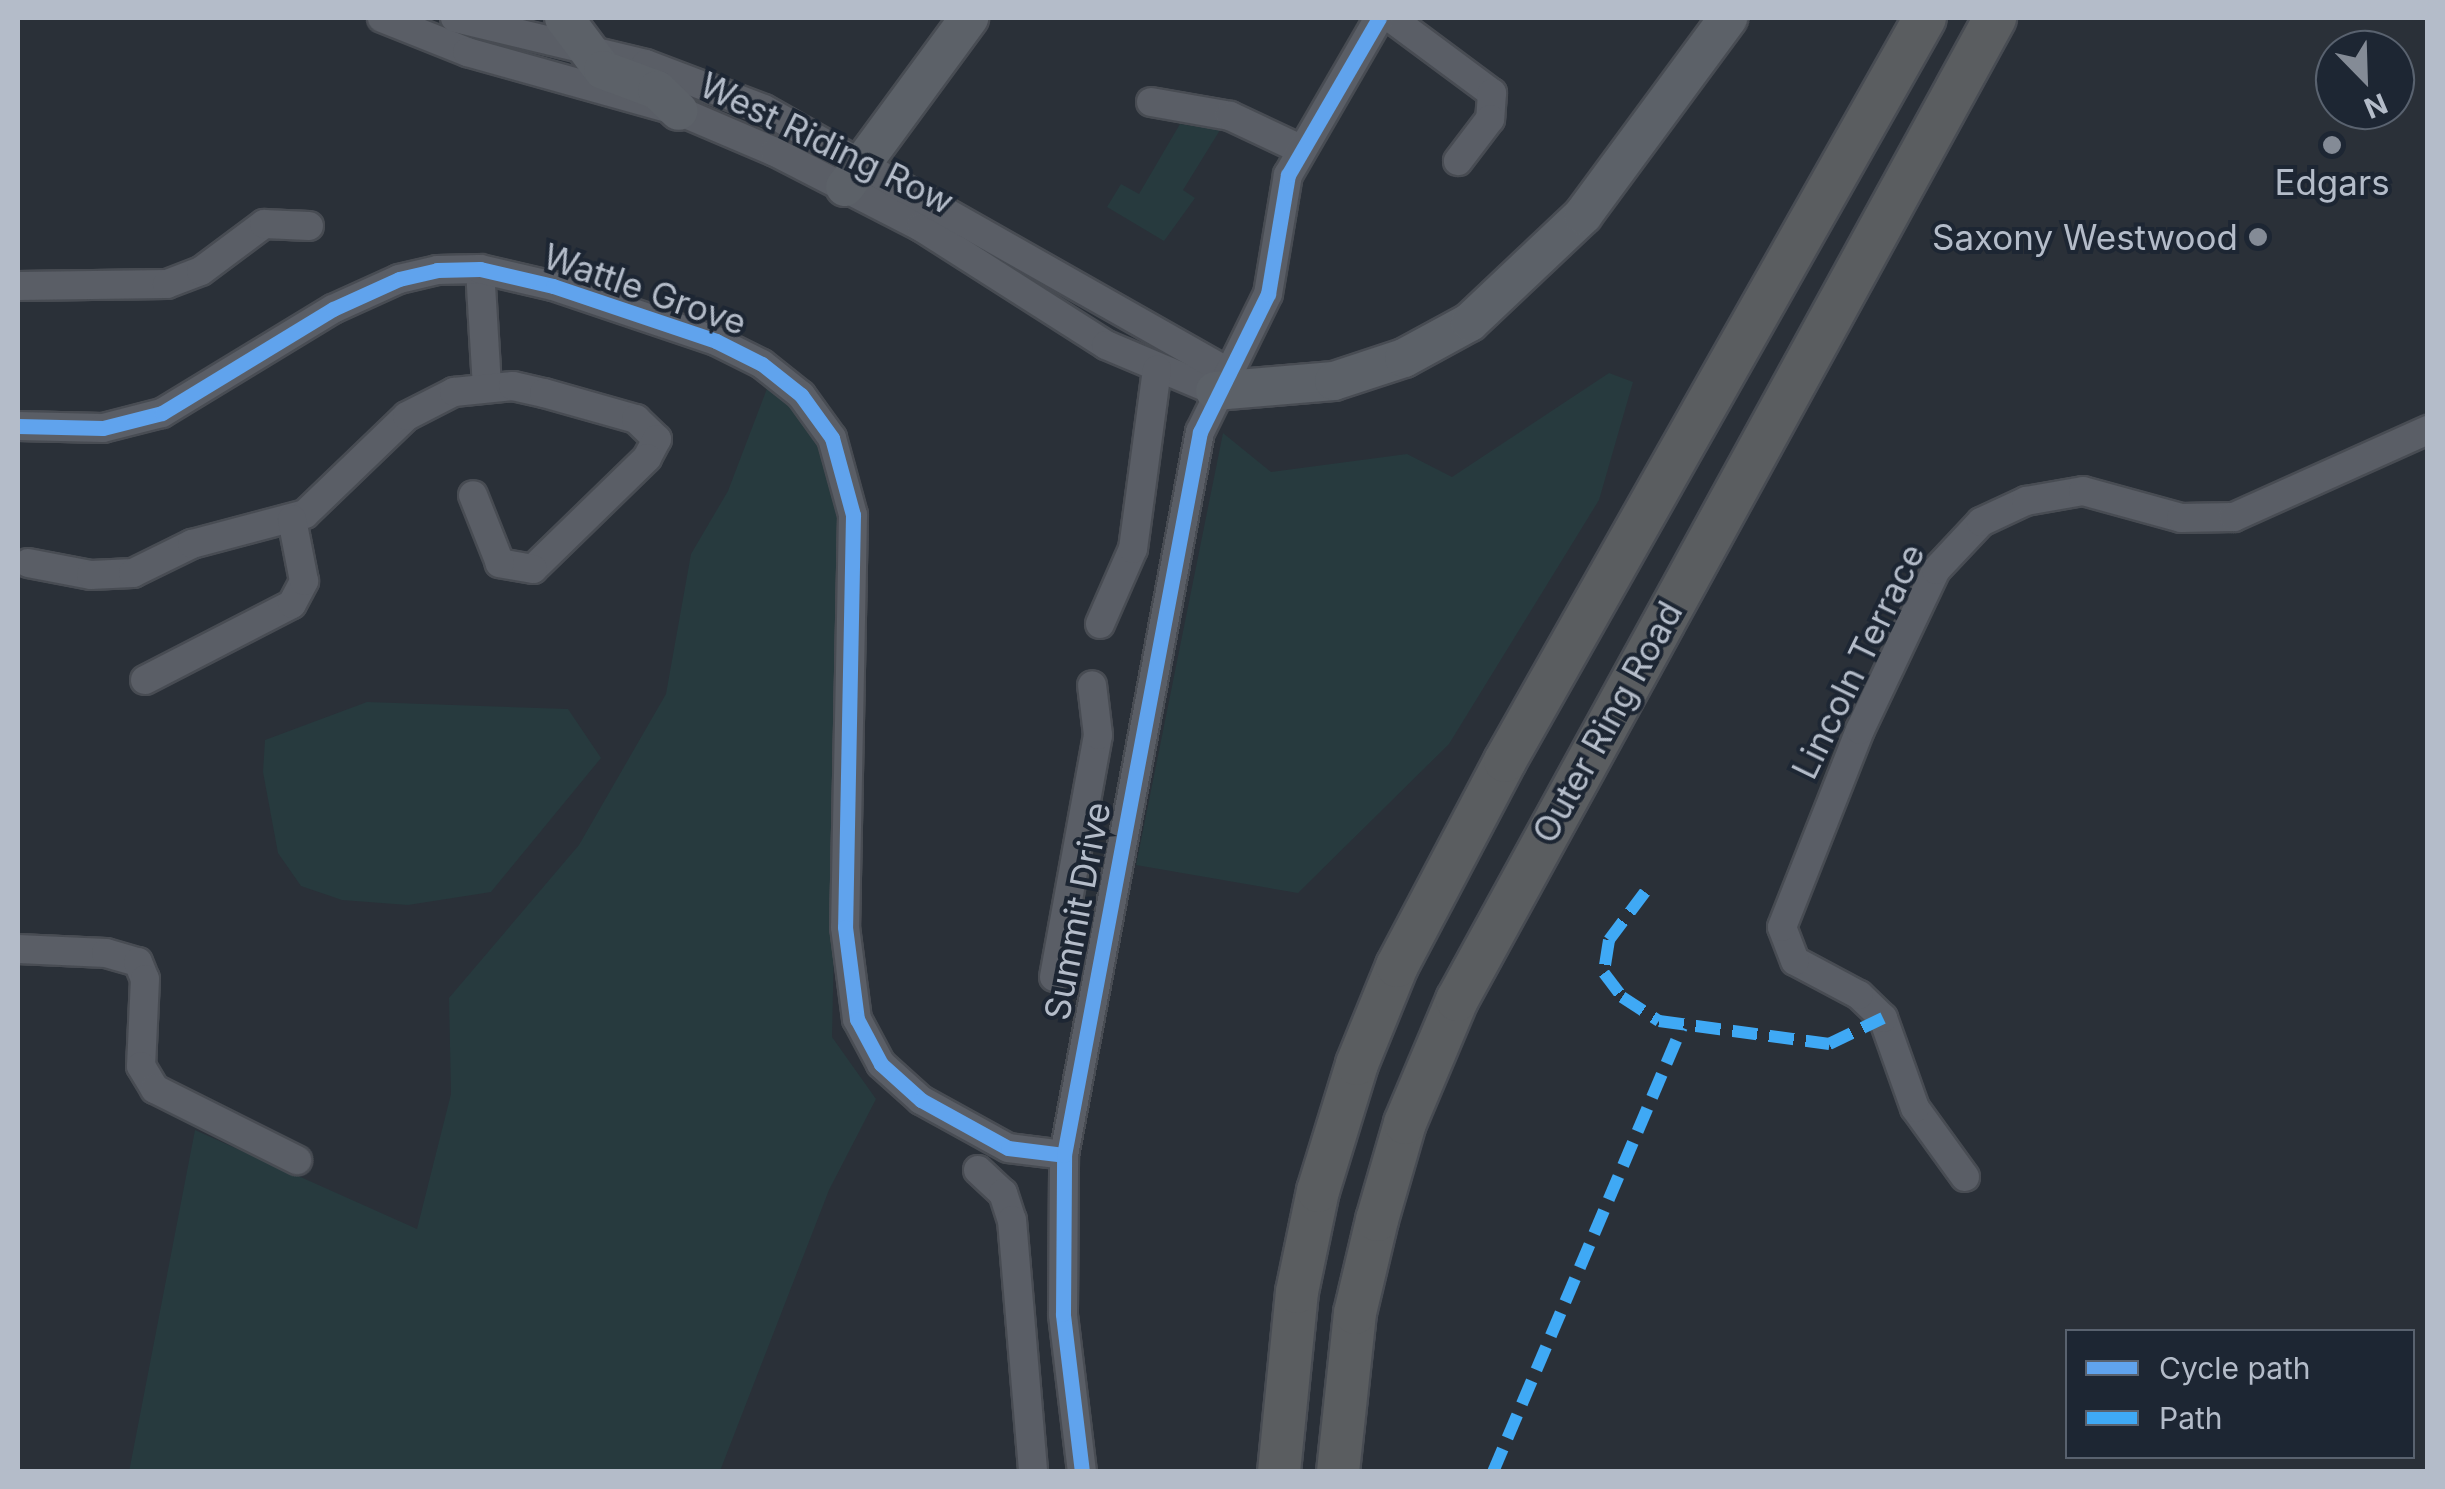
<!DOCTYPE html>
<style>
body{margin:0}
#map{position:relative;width:2445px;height:1489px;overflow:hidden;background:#2a3038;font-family:Inter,sans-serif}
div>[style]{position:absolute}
.green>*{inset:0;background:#273a3e}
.roads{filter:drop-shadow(2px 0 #484c53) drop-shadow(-2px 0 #484c53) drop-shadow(0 2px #484c53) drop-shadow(0 -2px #484c53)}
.minor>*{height:28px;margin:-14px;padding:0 14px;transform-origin:14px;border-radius:14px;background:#5a5e66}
.major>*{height:38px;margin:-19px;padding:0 19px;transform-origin:19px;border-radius:19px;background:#5c6168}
.highway>*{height:42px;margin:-21px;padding:0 21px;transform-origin:21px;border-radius:21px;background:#5a5d60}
.quiet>*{height:12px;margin-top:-6px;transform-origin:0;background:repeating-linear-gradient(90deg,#3fa9f5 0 25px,transparent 0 37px)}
.cycleway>*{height:15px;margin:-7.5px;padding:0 7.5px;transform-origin:7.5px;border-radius:7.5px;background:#60a3ed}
.dots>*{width:28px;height:28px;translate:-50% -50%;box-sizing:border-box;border:5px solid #1d2633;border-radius:50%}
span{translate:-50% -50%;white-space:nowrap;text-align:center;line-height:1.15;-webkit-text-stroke:8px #1d2633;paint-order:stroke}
.street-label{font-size:35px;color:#b4bcc9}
.poi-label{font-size:35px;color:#b4bcc9}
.right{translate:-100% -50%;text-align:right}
.frame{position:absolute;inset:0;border:20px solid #b4bcc9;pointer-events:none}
.legend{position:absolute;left:2065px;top:1329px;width:350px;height:130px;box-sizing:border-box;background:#1d2633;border:2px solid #59626f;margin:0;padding:12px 18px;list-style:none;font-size:30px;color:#b4bcc9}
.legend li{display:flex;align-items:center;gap:20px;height:50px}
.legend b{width:50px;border:2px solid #59626f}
.north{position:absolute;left:2315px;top:30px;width:100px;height:100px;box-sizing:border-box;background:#1d2633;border:2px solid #59626f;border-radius:50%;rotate:157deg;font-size:28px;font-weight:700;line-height:40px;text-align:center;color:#b4bcc9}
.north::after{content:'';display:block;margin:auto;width:35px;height:45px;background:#848b96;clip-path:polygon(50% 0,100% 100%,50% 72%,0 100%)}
</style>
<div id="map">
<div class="green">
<div style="clip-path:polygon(1180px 124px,1220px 130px,1183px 190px,1195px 198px,1164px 241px,1107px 207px,1121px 184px,1139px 194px)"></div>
<div style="clip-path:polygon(1609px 373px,1633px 382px,1599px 500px,1449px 744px,1298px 893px,1136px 865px,1223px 433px,1271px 472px,1407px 454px,1452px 477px)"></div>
<div style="clip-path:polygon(768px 386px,805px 413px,835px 490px,842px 577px,832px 1037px,876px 1099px,829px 1190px,720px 1471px,129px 1472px,195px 1130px,417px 1229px,451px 1094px,449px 998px,579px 845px,666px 694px,691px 554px,728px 491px)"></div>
<div style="clip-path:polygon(367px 702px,568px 709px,601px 758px,491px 892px,408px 905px,342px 900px,301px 886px,278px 853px,263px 772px,265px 740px)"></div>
</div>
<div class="roads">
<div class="minor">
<div style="left:382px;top:18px;width:92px;rotate:21.8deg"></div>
<div style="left:467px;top:52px;width:220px;rotate:15.6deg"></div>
<div style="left:679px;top:111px;width:104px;rotate:23.1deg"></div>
<div style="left:775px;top:152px;width:164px;rotate:27.2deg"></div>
<div style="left:921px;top:227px;width:219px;rotate:32.5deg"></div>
<div style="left:1106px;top:345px;width:118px;rotate:22.9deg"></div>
<div style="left:455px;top:18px;width:196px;rotate:13.5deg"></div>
<div style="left:646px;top:64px;width:126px;rotate:20.9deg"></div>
<div style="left:764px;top:109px;width:533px;rotate:29.55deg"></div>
<div style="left:1391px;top:18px;width:126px;rotate:36.6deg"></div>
<div style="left:1492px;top:93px;width:26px;rotate:94deg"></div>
<div style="left:1490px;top:119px;width:53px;rotate:127.3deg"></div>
<div style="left:1151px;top:102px;width:80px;rotate:10deg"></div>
<div style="left:1230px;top:116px;width:77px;rotate:25.2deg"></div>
<div style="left:480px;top:269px;width:117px;rotate:86.6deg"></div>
<div style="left:18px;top:286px;width:149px;rotate:-0.8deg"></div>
<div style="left:167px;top:284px;width:36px;rotate:-21deg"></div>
<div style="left:201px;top:271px;width:79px;rotate:-36.7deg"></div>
<div style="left:264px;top:224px;width:45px;rotate:2.5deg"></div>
<div style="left:18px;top:426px;width:85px;rotate:1.3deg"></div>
<div style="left:103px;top:428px;width:61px;rotate:-14.3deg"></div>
<div style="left:162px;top:413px;width:200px;rotate:-31.3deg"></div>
<div style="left:333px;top:309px;width:72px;rotate:-24.4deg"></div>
<div style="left:399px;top:279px;width:39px;rotate:-13deg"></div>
<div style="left:437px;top:270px;width:43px;rotate:-1.3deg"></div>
<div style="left:480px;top:269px;width:75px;rotate:13.1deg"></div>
<div style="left:553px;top:286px;width:172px;rotate:18.6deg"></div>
<div style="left:716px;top:341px;width:51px;rotate:26.6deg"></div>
<div style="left:762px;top:364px;width:50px;rotate:38.5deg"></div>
<div style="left:801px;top:395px;width:53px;rotate:54.2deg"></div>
<div style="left:832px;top:438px;width:80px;rotate:74.7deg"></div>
<div style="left:853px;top:515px;width:412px;rotate:91.1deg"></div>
<div style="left:845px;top:927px;width:93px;rotate:82.6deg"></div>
<div style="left:857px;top:1019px;width:51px;rotate:61.9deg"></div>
<div style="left:881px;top:1064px;width:54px;rotate:42deg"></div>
<div style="left:921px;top:1100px;width:99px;rotate:28.9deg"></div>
<div style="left:1008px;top:1148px;width:56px;rotate:7.1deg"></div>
<div style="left:28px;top:563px;width:64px;rotate:10.8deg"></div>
<div style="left:91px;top:575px;width:42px;rotate:-2.7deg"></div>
<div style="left:133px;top:573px;width:66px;rotate:-26.2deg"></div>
<div style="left:192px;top:544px;width:117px;rotate:-14.9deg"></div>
<div style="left:305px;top:514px;width:141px;rotate:-43.9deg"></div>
<div style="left:407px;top:416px;width:53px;rotate:-27.1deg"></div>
<div style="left:454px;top:392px;width:59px;rotate:-5.8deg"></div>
<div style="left:513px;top:386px;width:32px;rotate:13deg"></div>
<div style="left:544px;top:393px;width:96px;rotate:15.8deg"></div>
<div style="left:636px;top:419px;width:29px;rotate:44deg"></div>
<div style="left:657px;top:439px;width:21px;rotate:118deg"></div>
<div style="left:647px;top:458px;width:159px;rotate:135.8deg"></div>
<div style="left:533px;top:569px;width:34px;rotate:-170deg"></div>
<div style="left:500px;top:563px;width:73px;rotate:-111.7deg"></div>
<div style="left:1100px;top:624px;width:82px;rotate:-66.3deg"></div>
<div style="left:1133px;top:549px;width:181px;rotate:-82.4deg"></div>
<div style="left:145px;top:680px;width:165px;rotate:-27.3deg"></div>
<div style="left:292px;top:604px;width:26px;rotate:-62deg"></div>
<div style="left:304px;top:581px;width:63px;rotate:-101deg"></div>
<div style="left:18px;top:949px;width:88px;rotate:2.6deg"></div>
<div style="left:106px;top:953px;width:33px;rotate:16deg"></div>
<div style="left:138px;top:962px;width:18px;rotate:68deg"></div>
<div style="left:145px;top:979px;width:87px;rotate:92.6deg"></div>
<div style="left:141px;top:1066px;width:27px;rotate:59deg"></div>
<div style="left:155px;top:1089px;width:159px;rotate:26.6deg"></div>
<div style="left:1054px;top:977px;width:246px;rotate:-79.7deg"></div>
<div style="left:1098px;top:735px;width:50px;rotate:-96.8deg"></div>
<div style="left:978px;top:1170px;width:34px;rotate:43deg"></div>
<div style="left:1003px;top:1193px;width:28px;rotate:72deg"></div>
<div style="left:1012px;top:1220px;width:253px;rotate:85.2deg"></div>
<div style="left:1965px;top:1177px;width:85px;rotate:-125.9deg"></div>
<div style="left:1915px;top:1108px;width:96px;rotate:-109.6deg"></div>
<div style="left:1883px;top:1018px;width:33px;rotate:-136deg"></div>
<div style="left:1859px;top:995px;width:72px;rotate:-152deg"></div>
<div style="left:1795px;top:961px;width:36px;rotate:-111deg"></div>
<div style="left:1782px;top:927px;width:212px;rotate:-68.4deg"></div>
<div style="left:1860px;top:730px;width:177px;rotate:-64.6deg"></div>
<div style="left:1936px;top:570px;width:66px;rotate:-46.8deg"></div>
<div style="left:1981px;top:522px;width:50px;rotate:-25deg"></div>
<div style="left:2026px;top:501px;width:58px;rotate:-10deg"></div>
<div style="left:2083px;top:491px;width:102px;rotate:15.4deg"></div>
<div style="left:2181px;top:518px;width:53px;rotate:-1.1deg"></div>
<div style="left:2234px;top:517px;width:213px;rotate:-24.2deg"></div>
<div style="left:1082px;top:1472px;width:159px;rotate:-96.9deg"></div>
<div style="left:1063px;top:1314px;width:159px;rotate:-89.6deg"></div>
<div style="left:1064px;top:1155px;width:736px;rotate:-79.35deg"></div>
<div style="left:1200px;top:432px;width:154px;rotate:-63.8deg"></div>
<div style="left:1268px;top:294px;width:121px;rotate:-80.5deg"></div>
<div style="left:1288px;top:175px;width:181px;rotate:-59.9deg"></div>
</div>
<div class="major">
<div style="left:564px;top:18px;width:65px;rotate:53.1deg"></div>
<div style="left:603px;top:70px;width:58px;rotate:20.3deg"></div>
<div style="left:657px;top:90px;width:30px;rotate:44deg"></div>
<div style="left:845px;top:187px;width:210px;rotate:-53.7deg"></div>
<div style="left:1215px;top:391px;width:119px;rotate:-4.8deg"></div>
<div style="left:1334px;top:381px;width:74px;rotate:-18.2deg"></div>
<div style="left:1404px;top:358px;width:75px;rotate:-28.6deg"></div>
<div style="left:1470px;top:322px;width:156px;rotate:-43.4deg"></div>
<div style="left:1583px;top:215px;width:245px;rotate:-53.6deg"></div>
</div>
<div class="highway">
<div style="left:1279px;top:1472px;width:181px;rotate:-84.3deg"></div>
<div style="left:1297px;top:1292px;width:103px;rotate:-78.3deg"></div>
<div style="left:1318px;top:1191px;width:133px;rotate:-72.9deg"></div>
<div style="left:1357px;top:1064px;width:106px;rotate:-67.8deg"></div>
<div style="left:1397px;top:966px;width:232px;rotate:-62.2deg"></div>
<div style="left:1505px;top:761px;width:853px;rotate:-60.52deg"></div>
<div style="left:1338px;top:1472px;width:160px;rotate:-83.9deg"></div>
<div style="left:1355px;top:1313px;width:96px;rotate:-76.7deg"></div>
<div style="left:1377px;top:1220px;width:101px;rotate:-73.9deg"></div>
<div style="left:1405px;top:1123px;width:134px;rotate:-67.1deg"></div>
<div style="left:1457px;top:1000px;width:1120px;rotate:-61.28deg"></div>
</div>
</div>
<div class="quiet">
<div style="left:1645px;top:892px;width:60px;rotate:126.9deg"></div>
<div style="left:1609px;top:940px;width:33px;rotate:99deg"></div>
<div style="left:1604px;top:973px;width:30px;rotate:53deg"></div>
<div style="left:1622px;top:997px;width:44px;rotate:33deg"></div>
<div style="left:1659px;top:1021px;width:172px;rotate:7.7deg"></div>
<div style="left:1829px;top:1044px;width:60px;rotate:-25.7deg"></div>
<div style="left:1493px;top:1472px;width:483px;rotate:-67deg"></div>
</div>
<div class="cycleway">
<div style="left:18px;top:426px;width:85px;rotate:1.3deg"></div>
<div style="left:103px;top:428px;width:61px;rotate:-14.3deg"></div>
<div style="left:162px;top:413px;width:200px;rotate:-31.3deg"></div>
<div style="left:333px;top:309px;width:72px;rotate:-24.4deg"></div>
<div style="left:399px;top:279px;width:39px;rotate:-13deg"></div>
<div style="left:437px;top:270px;width:43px;rotate:-1.3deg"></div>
<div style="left:480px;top:269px;width:75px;rotate:13.1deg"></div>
<div style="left:553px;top:286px;width:172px;rotate:18.6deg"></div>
<div style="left:716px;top:341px;width:51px;rotate:26.6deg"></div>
<div style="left:762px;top:364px;width:50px;rotate:38.5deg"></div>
<div style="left:801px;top:395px;width:53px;rotate:54.2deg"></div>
<div style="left:832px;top:438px;width:80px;rotate:74.7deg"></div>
<div style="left:853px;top:515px;width:412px;rotate:91.1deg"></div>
<div style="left:845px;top:927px;width:93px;rotate:82.6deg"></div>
<div style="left:857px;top:1019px;width:51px;rotate:61.9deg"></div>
<div style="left:881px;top:1064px;width:54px;rotate:42deg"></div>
<div style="left:921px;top:1100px;width:99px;rotate:28.9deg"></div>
<div style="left:1008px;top:1148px;width:56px;rotate:7.1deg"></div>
<div style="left:1082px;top:1472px;width:159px;rotate:-96.9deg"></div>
<div style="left:1063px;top:1314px;width:159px;rotate:-89.6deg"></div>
<div style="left:1064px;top:1155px;width:736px;rotate:-79.35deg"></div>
<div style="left:1200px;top:432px;width:154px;rotate:-63.8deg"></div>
<div style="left:1268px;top:294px;width:121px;rotate:-80.5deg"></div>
<div style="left:1288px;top:175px;width:181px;rotate:-59.9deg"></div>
</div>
<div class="dots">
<div style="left:2332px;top:145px;background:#848b96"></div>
<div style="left:2258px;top:237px;background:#848b96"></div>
</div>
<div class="street-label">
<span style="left:827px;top:143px;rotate:26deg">West Riding Row</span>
<span style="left:645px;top:289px;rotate:19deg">Wattle Grove</span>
<span style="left:1858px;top:661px;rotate:-64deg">Lincoln Terrace</span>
<span style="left:1607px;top:722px;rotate:-61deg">Outer Ring Road</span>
<span style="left:1077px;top:911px;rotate:-79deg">Summit Drive</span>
</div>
<div class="poi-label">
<span style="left:2332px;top:182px">Edgars</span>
<span class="right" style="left:2238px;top:237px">Saxony Westwood</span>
</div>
<div class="frame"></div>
<ul class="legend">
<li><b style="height:12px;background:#60a3ed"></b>Cycle path</li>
<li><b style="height:12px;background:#3fa9f5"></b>Path</li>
</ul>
<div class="north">N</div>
</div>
